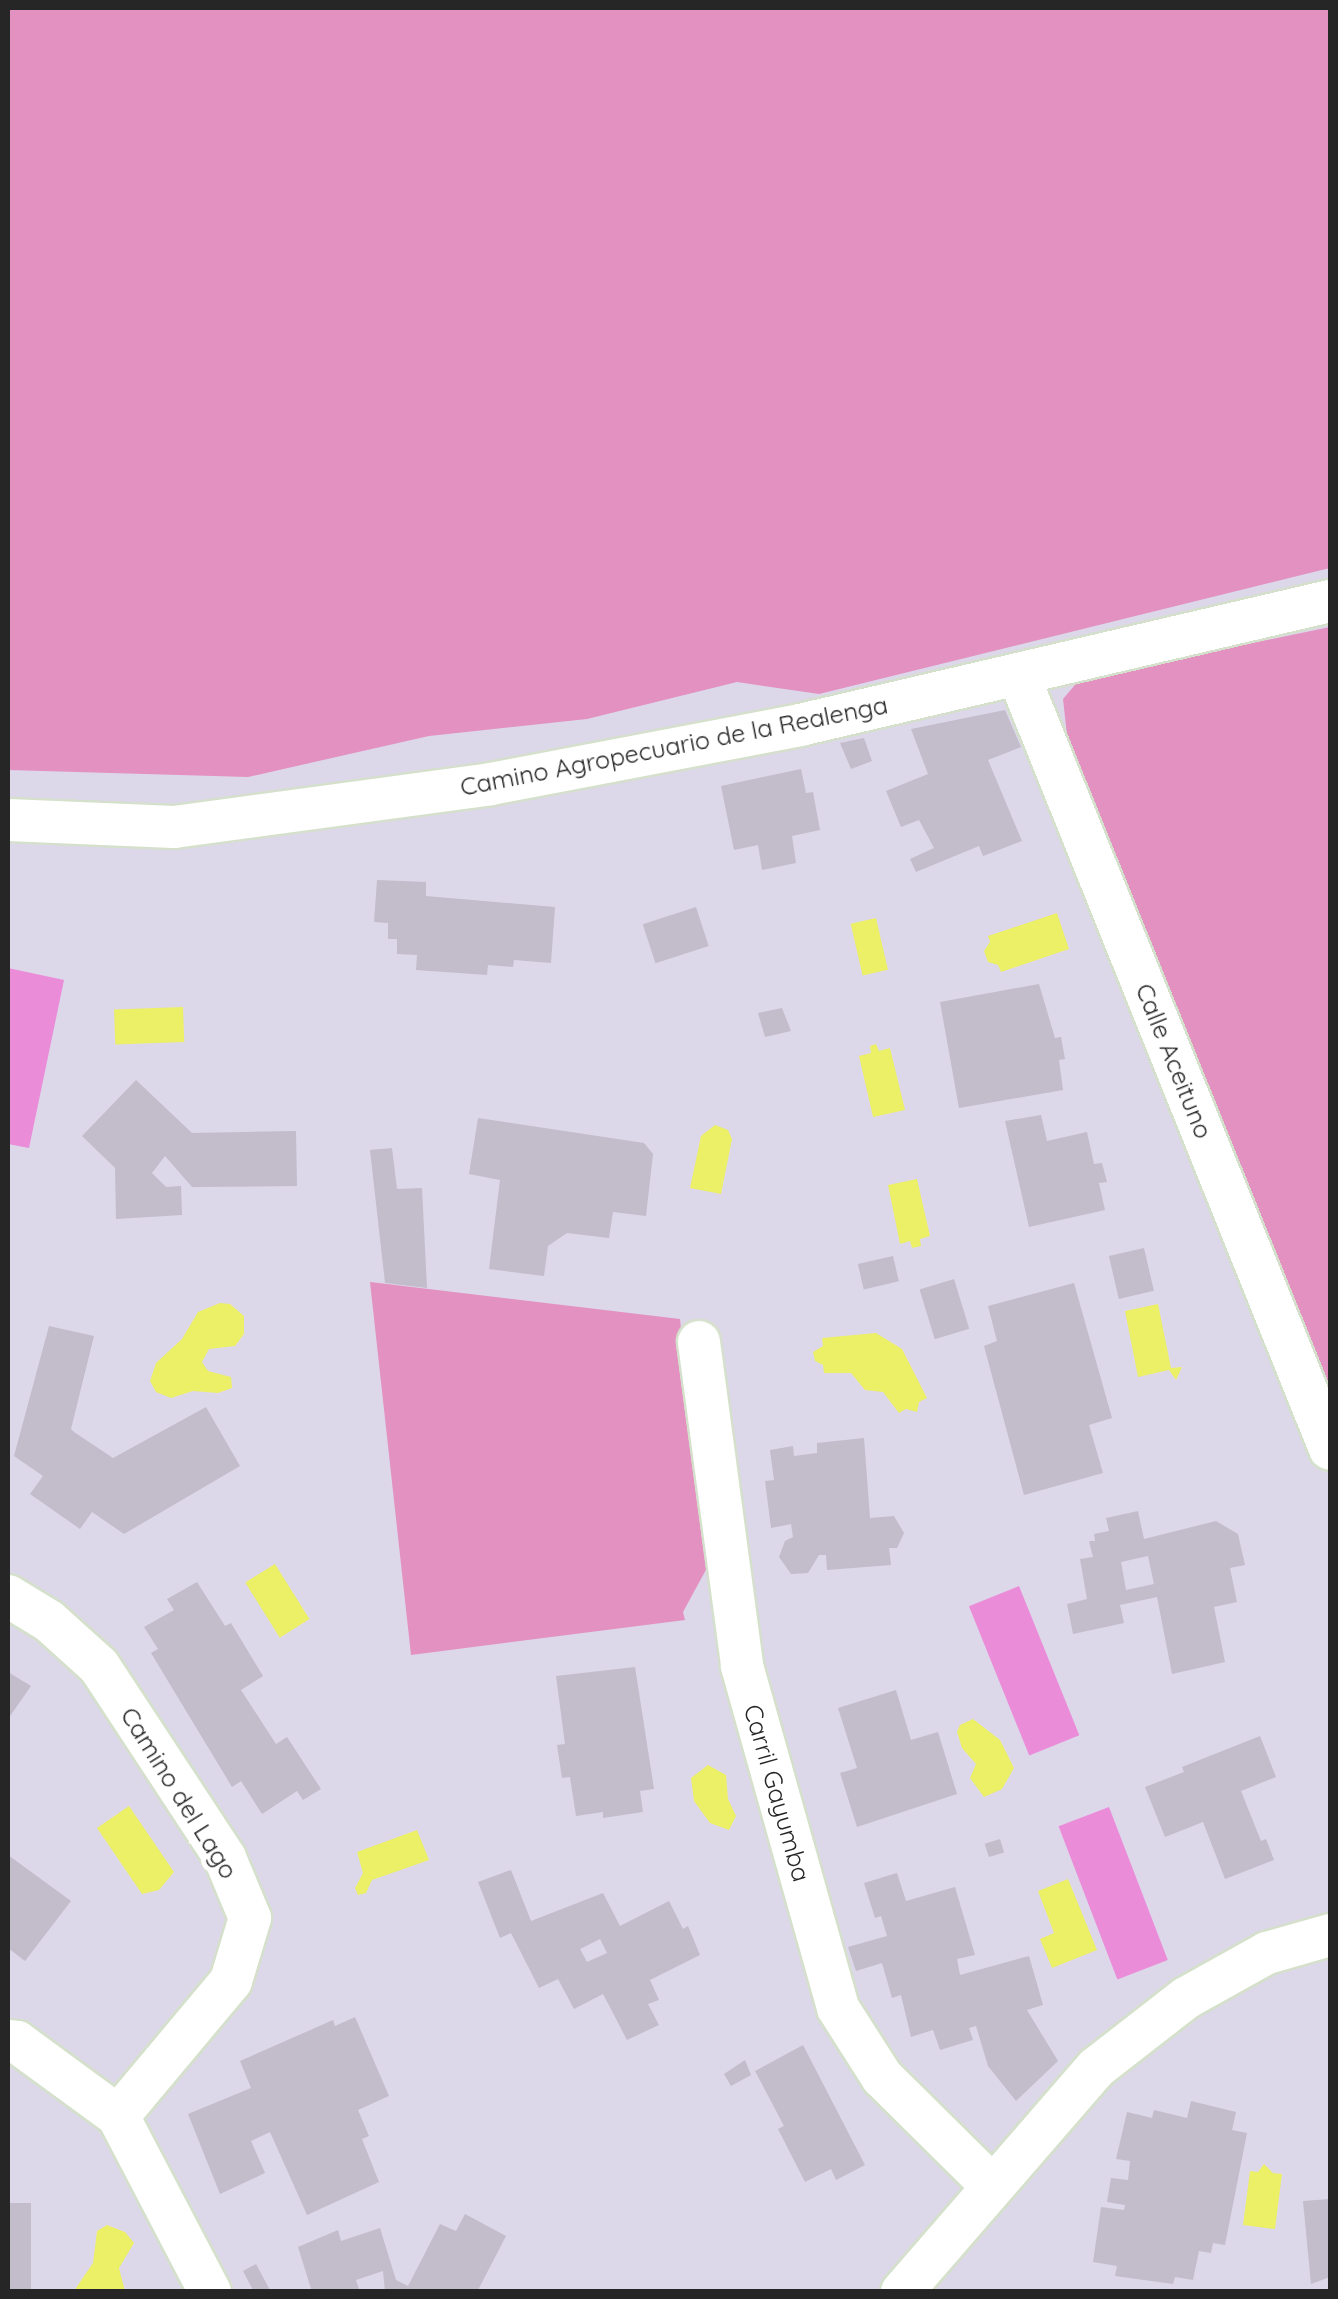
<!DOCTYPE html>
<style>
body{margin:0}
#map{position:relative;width:1338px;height:2299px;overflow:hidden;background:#ddd7ea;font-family:Quicksand,sans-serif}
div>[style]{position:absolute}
.green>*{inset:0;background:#e391c0}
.pitch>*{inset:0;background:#eb8cd9;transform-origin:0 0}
.water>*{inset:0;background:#ecf066;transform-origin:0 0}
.building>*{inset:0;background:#c2bccb;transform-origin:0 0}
.roads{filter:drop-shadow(2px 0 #d5e0cc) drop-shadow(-2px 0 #d5e0cc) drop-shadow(0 2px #d5e0cc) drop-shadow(0 -2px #d5e0cc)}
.street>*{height:42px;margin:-21px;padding:0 21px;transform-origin:21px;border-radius:21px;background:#fff}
span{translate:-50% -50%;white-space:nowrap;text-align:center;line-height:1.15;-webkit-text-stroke:10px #fff;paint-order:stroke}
.street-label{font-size:25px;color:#262626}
.frame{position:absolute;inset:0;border:10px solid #262626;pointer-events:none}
</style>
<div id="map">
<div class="green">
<div style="clip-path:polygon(8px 8px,1330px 8px,1330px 568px,819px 694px,737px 682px,587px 719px,429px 736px,248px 777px,8px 770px)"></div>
<div style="clip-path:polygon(1330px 627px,1330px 1395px,1068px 744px,1063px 699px,1080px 679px)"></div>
<div style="clip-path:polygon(370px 1282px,680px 1319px,708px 1566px,683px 1612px,685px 1620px,411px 1655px)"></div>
</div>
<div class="pitch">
<div style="clip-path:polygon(8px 968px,64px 980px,29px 1148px,8px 1144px)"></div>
<div style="left:1019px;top:1586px;width:161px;height:54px;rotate:68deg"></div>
<div style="left:1109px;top:1807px;width:164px;height:54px;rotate:69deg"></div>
</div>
<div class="water">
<div style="clip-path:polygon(1057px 913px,1069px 949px,1001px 972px,998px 965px,988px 962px,984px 951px,990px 942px,988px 936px)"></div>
<div style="left:876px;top:918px;width:53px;height:26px;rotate:77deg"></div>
<div style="left:183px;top:1007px;width:35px;height:69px;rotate:88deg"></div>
<div style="clip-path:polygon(876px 1044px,879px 1051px,890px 1048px,905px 1110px,873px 1117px,859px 1056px,871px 1053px,870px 1046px)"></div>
<div style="clip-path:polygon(715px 1125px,728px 1130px,732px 1139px,721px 1194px,690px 1188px,701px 1136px)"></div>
<div style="clip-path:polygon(917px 1179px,930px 1236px,920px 1239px,921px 1246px,912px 1248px,910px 1241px,900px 1244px,888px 1185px)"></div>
<div style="clip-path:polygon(220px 1303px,230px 1304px,244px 1316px,244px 1334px,235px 1346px,209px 1349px,202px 1362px,208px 1371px,231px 1377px,232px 1388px,218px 1393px,193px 1391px,171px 1398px,156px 1392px,150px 1381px,156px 1363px,182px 1339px,198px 1312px)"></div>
<div style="clip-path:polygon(1158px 1304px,1171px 1368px,1182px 1367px,1176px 1380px,1169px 1370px,1138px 1377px,1125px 1311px)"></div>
<div style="clip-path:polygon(876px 1333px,902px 1349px,927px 1398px,919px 1402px,917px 1412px,906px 1409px,899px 1413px,883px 1392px,865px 1390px,851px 1373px,824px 1373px,823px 1365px,815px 1361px,813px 1352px,823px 1346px,822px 1338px)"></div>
<div style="left:275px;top:1564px;width:65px;height:35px;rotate:58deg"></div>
<div style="clip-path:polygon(973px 1719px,1000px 1740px,1014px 1768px,1002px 1789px,984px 1797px,970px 1778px,976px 1764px,962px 1748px,957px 1732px,960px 1725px)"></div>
<div style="clip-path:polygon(708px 1765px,726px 1775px,728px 1799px,736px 1816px,729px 1830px,710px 1823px,694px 1801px,691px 1778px)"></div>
<div style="clip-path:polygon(129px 1806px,174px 1872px,159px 1890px,142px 1894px,97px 1828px)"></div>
<div style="clip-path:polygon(417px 1830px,429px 1860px,372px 1880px,366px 1893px,358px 1895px,355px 1888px,363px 1873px,357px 1852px)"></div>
<div style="clip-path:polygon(1068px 1879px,1097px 1950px,1052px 1968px,1040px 1939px,1054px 1933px,1038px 1891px)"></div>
<div style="clip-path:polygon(1264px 2164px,1273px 2173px,1282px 2174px,1275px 2229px,1243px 2225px,1250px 2171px,1258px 2172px)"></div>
<div style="clip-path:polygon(107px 2225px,125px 2232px,134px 2243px,119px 2268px,125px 2291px,74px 2291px,93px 2263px,97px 2231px)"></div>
</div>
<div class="building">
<div style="clip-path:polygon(1005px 710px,1021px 747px,988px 760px,1022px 841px,983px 856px,979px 846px,916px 872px,910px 859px,934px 848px,919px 820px,901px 827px,886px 791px,928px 774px,911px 729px)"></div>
<div style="clip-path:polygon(864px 738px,872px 761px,851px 769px,840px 743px)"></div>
<div style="clip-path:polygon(801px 769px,806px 793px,813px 792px,820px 830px,792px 836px,796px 863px,762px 870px,758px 845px,734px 850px,721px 786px)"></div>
<div style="clip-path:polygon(377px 880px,426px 882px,426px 896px,555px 907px,551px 963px,514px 960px,513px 967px,488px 965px,487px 975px,416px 970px,417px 955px,397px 954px,397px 939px,388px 939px,388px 923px,374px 922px)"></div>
<div style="left:696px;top:907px;width:41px;height:56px;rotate:72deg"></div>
<div style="clip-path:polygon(1039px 984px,1055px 1038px,1061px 1037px,1065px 1059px,1059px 1060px,1063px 1090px,959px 1108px,940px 1002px)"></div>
<div style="clip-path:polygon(782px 1008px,791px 1031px,765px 1037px,758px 1013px)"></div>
<div style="clip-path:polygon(136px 1080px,192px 1133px,296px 1131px,297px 1186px,192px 1187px,165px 1156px,152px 1173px,166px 1187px,181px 1186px,182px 1215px,116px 1219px,115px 1168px,82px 1136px)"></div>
<div style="clip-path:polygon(1041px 1115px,1047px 1141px,1087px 1132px,1094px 1164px,1102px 1163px,1107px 1182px,1099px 1183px,1105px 1210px,1029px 1227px,1005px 1121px)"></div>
<div style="clip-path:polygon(478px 1118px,644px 1143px,653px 1154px,646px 1216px,613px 1212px,609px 1238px,567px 1233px,548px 1246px,544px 1276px,489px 1269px,500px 1180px,469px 1174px)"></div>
<div style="clip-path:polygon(392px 1148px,397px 1189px,422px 1188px,427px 1288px,385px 1283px,370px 1150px)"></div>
<div style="left:1144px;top:1248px;width:44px;height:36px;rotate:77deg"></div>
<div style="left:893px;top:1256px;width:26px;height:36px;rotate:77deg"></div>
<div style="left:954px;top:1279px;width:52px;height:36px;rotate:73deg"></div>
<div style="clip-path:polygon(1074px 1283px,1112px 1418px,1089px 1425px,1103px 1473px,1024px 1495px,984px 1346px,997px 1341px,988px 1306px)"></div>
<div style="clip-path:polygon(49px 1326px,94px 1336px,71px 1429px,74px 1432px,113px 1458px,206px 1407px,240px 1466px,124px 1534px,92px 1512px,80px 1529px,30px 1494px,43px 1476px,14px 1456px)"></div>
<div style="clip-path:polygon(864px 1438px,870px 1518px,894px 1516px,904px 1533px,897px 1548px,889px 1548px,891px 1565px,827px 1570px,826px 1555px,819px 1555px,808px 1573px,791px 1574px,779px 1557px,785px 1541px,793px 1537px,791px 1524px,771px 1528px,765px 1481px,774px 1480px,770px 1450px,793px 1446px,794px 1456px,817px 1453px,817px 1443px)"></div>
<div style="clip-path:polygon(evenodd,1138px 1511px,1144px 1539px,1216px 1521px,1238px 1534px,1245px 1565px,1230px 1568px,1237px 1602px,1214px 1607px,1225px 1662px,1172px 1674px,1157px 1597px,1120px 1605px,1124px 1623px,1073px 1634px,1067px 1604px,1087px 1599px,1080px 1559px,1093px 1557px,1089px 1541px,1095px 1541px,1094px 1534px,1109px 1531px,1106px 1518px,1138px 1511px,1148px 1556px,1154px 1584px,1126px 1590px,1121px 1562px,1148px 1556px)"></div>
<div style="clip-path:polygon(197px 1582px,225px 1626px,231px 1623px,263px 1676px,241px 1690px,276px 1744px,287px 1737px,321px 1789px,303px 1800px,297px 1791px,262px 1814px,241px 1781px,232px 1787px,151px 1653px,158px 1649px,144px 1627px,174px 1610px,167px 1599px)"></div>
<div style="clip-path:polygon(635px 1667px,654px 1789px,640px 1791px,643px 1812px,603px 1818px,603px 1812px,576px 1816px,570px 1777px,562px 1778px,557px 1745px,565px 1744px,556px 1676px)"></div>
<div style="clip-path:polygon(8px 1672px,31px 1686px,8px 1719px)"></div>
<div style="clip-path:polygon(896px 1690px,911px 1740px,938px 1732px,957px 1794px,857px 1827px,840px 1773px,857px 1768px,838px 1708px)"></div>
<div style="clip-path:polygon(1260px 1736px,1276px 1777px,1241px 1791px,1261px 1841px,1266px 1839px,1274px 1860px,1225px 1879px,1203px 1822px,1165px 1837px,1145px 1787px,1184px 1772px,1182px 1767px)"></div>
<div style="left:1000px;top:1839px;width:14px;height:16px;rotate:73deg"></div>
<div style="clip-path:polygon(8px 1855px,71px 1901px,25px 1961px,8px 1948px)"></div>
<div style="clip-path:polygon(evenodd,511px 1870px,531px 1921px,603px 1893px,620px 1926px,669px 1901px,683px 1929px,688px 1926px,700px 1955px,650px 1980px,659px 2000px,648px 2004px,659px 2025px,627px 2040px,603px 1994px,574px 2009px,558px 1979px,539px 1988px,511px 1933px,500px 1938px,478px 1882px,511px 1870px,600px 1939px,607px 1953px,587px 1962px,580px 1949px,600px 1939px)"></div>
<div style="clip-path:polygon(897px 1873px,906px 1901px,955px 1887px,975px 1955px,957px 1959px,960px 1975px,1029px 1956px,1043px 2005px,1027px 2010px,1058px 2061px,1016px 2101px,988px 2066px,976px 2026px,969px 2028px,973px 2040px,940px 2050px,933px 2030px,911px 2037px,901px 1995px,892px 1998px,882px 1963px,856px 1971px,848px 1947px,887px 1936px,881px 1916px,875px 1918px,864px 1883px)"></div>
<div style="clip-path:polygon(355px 2017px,389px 2096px,358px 2110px,369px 2136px,362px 2139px,379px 2182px,307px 2215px,270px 2132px,251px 2141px,265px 2173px,220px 2194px,188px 2114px,251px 2088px,240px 2061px,333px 2020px,335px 2026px)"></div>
<div style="clip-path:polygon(803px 2045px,865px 2165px,836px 2180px,831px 2169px,805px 2182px,778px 2129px,784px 2126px,755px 2071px)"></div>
<div style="clip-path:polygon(745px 2060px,751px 2075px,731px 2086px,724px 2074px)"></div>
<div style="clip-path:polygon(1191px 2101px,1236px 2112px,1232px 2130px,1247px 2133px,1225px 2245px,1213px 2243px,1211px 2253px,1199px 2251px,1193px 2280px,1175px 2277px,1173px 2284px,1115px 2276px,1117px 2266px,1093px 2262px,1101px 2207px,1124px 2210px,1125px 2205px,1107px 2202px,1111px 2178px,1128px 2180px,1130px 2161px,1116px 2159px,1127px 2112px,1152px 2118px,1154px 2110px,1187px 2118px)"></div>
<div style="clip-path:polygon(1330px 2199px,1330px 2277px,1311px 2284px,1303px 2201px)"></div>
<div style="left:8px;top:2203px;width:23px;height:89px"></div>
<div style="clip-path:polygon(465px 2214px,506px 2236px,477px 2292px,385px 2292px,383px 2271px,356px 2280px,360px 2292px,312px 2292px,298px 2247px,338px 2230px,341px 2241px,380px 2228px,396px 2280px,408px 2286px,440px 2224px,456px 2231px)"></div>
<div style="clip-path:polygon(256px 2264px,271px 2292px,254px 2292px,243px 2271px)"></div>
</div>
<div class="roads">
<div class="street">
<div style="left:1018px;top:674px;width:835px;rotate:68.07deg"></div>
<div style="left:8px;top:820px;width:166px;rotate:2.4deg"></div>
<div style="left:174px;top:827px;width:320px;rotate:-7.7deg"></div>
<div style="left:491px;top:784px;width:315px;rotate:-10.8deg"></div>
<div style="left:800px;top:725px;width:544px;rotate:-13.17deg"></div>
<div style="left:699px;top:1342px;width:327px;rotate:82.4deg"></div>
<div style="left:742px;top:1666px;width:355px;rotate:74.3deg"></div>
<div style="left:838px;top:2008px;width:82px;rotate:57.5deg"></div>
<div style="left:882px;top:2077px;width:155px;rotate:44.7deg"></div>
<div style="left:8px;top:1596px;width:48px;rotate:31.4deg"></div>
<div style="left:49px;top:1621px;width:67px;rotate:42deg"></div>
<div style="left:99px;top:1666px;width:230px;rotate:56.7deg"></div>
<div style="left:225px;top:1858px;width:65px;rotate:67.4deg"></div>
<div style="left:250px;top:1918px;width:66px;rotate:106.8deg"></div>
<div style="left:231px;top:1981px;width:176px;rotate:129.9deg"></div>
<div style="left:8px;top:2041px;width:9px;rotate:6deg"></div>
<div style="left:17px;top:2042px;width:125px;rotate:36.2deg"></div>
<div style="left:118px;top:2116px;width:199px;rotate:62.4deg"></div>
<div style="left:902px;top:2292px;width:296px;rotate:-49.1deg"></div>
<div style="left:1096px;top:2068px;width:114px;rotate:-37.9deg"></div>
<div style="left:1186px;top:1998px;width:93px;rotate:-29.1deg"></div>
<div style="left:1267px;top:1953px;width:66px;rotate:-15.9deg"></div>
</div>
</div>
<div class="street-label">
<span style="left:674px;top:746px;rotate:-11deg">Camino Agropecuario de la Realenga</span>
<span style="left:1174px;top:1061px;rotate:68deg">Calle Aceituno</span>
<span style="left:179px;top:1793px;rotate:58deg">Camino del Lago</span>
<span style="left:777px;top:1793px;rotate:74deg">Carril Gayumba</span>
</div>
<div class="frame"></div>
</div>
